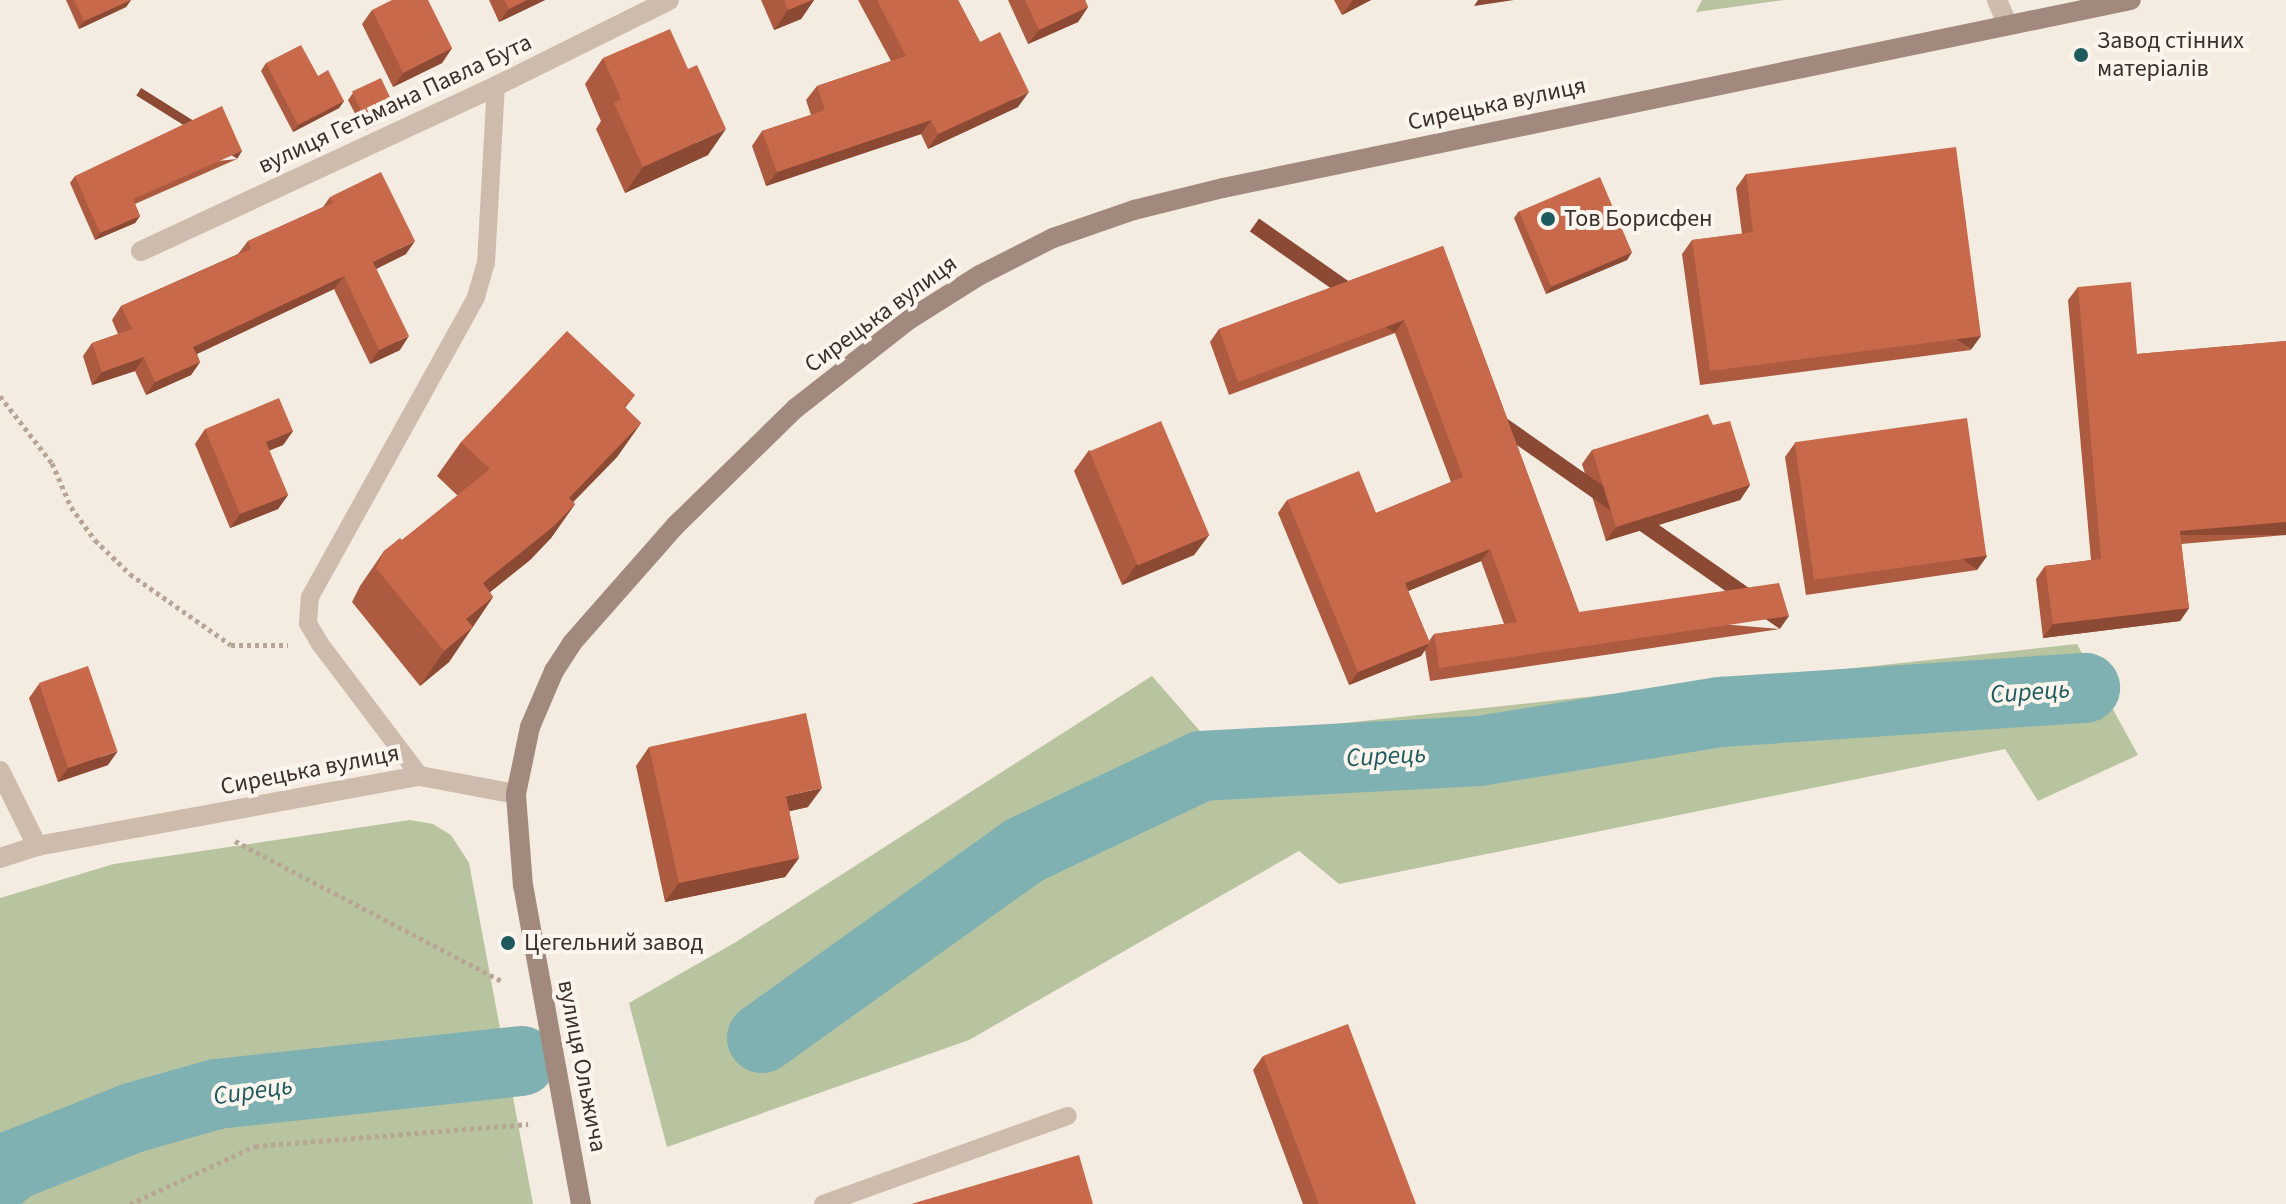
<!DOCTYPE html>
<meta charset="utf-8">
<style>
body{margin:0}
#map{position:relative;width:2286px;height:1204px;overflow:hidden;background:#f4ebe1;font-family:"Source Sans 3",sans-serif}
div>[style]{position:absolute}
.green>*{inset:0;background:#b8c4a0}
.river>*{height:70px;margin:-35px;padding:0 35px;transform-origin:35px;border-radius:35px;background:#7fb0b2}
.path>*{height:5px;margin-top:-2.5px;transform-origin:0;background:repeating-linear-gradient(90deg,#b9a596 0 4px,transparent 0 8px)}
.service>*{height:18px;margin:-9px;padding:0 9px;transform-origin:9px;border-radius:9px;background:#cdbbac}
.minor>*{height:20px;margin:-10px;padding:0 10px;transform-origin:10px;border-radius:10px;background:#cdbbac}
.secondary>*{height:20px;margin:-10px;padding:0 10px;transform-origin:10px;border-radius:10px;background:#a18a7d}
.wall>*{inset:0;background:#ac5a40}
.shaded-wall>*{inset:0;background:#8c4a34;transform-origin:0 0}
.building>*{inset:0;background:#c8694b;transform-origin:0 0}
.dots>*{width:22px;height:22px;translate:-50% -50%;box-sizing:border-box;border:4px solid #fbf5ee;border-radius:50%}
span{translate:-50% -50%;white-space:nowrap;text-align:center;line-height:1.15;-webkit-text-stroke:8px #fbf5ee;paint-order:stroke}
.poi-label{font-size:24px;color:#3b302b}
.left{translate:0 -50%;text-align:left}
.street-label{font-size:24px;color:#3b302b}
.water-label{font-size:26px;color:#1f5a5e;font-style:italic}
</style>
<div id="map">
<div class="green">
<div style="clip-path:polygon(1702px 0,1784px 0,1696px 12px)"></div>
<div style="clip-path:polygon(2077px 644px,2138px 755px,2038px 801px,2005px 749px,1339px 884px,1299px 851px,969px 1040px,667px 1147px,629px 1003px,736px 942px,1152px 676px,1206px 738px)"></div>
<div style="clip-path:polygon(410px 820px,433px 824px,451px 835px,469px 863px,533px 1204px,0 1204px,0 898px,114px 864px)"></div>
</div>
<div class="river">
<div style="left:762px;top:1038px;width:323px;rotate:-35.6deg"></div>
<div style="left:1025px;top:850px;width:195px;rotate:-25.5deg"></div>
<div style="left:1201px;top:766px;width:278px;rotate:-3.1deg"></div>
<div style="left:1479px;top:751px;width:245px;rotate:-9.2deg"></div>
<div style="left:1721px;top:712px;width:365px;rotate:-3.8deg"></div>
<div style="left:0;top:1176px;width:18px;rotate:-38deg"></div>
<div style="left:14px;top:1165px;width:127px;rotate:-21.7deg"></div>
<div style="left:132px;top:1118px;width:88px;rotate:-15.8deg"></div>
<div style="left:217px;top:1094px;width:306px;rotate:-6.2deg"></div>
</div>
<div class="path">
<div style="left:0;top:396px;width:85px;rotate:52.2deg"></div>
<div style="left:52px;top:463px;width:48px;rotate:66.6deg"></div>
<div style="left:71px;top:507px;width:41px;rotate:54deg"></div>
<div style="left:95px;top:540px;width:49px;rotate:44.2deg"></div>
<div style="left:130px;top:574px;width:123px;rotate:35.1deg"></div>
<div style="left:231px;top:645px;width:57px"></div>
<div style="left:235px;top:841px;width:303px;rotate:27.7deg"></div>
<div style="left:130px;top:1204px;width:138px;rotate:-24.9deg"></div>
<div style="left:255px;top:1146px;width:274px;rotate:-4.6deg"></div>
</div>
<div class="service">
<div style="left:420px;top:776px;width:166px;rotate:-127.1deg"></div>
<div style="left:320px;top:644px;width:24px;rotate:-120deg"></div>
<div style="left:308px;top:623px;width:26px;rotate:-86deg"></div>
<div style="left:310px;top:597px;width:343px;rotate:-61deg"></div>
<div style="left:476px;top:297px;width:35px;rotate:-74deg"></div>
<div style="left:486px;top:263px;width:177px;rotate:-86.8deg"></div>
<div style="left:823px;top:1204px;width:260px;rotate:-19.8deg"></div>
</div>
<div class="minor">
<div style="left:1997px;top:0;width:26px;rotate:67deg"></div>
<div style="left:141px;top:251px;width:391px;rotate:-24.9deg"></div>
<div style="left:496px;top:86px;width:193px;rotate:-26.4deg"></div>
<div style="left:0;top:771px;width:84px;rotate:63.7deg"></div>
<div style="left:0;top:858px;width:39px;rotate:-18deg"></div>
<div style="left:37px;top:846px;width:389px;rotate:-10.4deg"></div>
<div style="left:420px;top:776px;width:98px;rotate:10.6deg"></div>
</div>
<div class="secondary">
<div style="left:581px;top:1204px;width:323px;rotate:-100.3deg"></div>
<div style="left:523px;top:886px;width:92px;rotate:-94.4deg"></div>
<div style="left:516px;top:794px;width:68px;rotate:-78.2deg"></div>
<div style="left:530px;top:727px;width:61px;rotate:-66.8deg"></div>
<div style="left:554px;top:671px;width:33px;rotate:-57deg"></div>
<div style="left:572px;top:643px;width:157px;rotate:-48.6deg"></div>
<div style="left:676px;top:525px;width:168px;rotate:-44.3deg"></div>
<div style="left:796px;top:408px;width:145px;rotate:-38deg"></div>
<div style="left:910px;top:319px;width:83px;rotate:-32.2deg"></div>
<div style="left:980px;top:275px;width:82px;rotate:-26.9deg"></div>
<div style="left:1053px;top:238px;width:86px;rotate:-19.1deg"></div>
<div style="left:1134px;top:210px;width:92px;rotate:-13.9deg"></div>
<div style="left:1223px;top:188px;width:927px;rotate:-11.7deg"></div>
</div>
<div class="wall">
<div style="clip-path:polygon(66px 0,131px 0,126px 7px,79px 29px)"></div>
<div style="clip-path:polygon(489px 0,545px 0,499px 22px)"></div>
<div style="clip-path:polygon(761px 0,814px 0,801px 19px,774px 30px)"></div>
<div style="clip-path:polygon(858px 0,958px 0,980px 42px,1018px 107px,928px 149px,921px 134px,766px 186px,752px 146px,762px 131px,811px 115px,806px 100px,817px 86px,891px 61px)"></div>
<div style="clip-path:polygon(1008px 0,1085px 0,1088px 7px,1078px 22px,1028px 44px)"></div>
<div style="clip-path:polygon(1334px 0,1371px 0,1342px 15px)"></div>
<div style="clip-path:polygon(372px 10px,452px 48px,442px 63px,393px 87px,362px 24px)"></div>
<div style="clip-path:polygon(603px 58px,708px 155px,625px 193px,596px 129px,601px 121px,585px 84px)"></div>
<div style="clip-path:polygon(266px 63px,318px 76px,344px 101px,339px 108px,293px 132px,261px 71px)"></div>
<div style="clip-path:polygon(353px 93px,391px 117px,364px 131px,348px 100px)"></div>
<div style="clip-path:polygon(237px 159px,135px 204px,140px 216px,135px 223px,95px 240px,70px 183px,75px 176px)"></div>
<div style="clip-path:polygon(1746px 174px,1971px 350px,1700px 385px,1682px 254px,1692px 240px,1742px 234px,1736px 188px)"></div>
<div style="clip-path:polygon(330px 197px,406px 254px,376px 269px,400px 350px,370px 364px,334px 289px,197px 354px,200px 362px,191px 375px,146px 395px,135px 371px,92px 385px,83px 356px,92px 343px,118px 334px,112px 320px,121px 306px,238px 254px,248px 241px,323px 207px)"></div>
<div style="clip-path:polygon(1519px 211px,1632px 252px,1627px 260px,1546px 294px,1514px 218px)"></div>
<div style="clip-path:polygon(evenodd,1443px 246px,1579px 612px,1780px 629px,1430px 681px,1425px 650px,1421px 656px,1349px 685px,1278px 513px,1287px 500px,1376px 513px,1451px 482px,1395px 333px,1229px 395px,1210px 342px,1219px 329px,1443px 246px,1481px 561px,1504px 624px,1434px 634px,1429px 641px,1408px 591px,1481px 561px)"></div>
<div style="clip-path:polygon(2078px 287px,2137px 354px,2286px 341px,2286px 535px,2181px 544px,2189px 608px,2180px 621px,2043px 638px,2036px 579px,2045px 566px,2091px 560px,2068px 300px)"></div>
<div style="clip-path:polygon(635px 395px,625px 408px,641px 423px,617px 457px,573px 502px,575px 504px,551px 538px,530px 560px,490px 592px,493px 597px,449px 662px,420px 686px,352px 602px,360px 586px,384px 551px,402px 540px,458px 496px,437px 476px,461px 442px)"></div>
<div style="clip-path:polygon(1713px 425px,1750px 485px,1740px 500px,1606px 541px,1582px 464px,1592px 450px)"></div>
<div style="clip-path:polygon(205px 429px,293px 431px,283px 445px,269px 450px,288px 495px,278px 509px,230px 528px,195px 444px)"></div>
<div style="clip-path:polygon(1795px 443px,1987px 556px,1977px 570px,1806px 595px,1785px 457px)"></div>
<div style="clip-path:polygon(1089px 450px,1209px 535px,1194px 555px,1122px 585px,1074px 471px)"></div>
<div style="clip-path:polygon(39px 684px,108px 765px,58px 782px,29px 698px)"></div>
<div style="clip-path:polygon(649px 747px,808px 807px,789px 811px,799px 858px,785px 877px,665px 902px,636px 766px)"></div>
<div style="clip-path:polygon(1263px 1056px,1416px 1204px,1303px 1204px,1253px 1070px)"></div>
</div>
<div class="shaded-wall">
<div style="clip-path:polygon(131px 0,126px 7px,79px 29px,84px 21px)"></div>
<div style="clip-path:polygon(527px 0,545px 0,499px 22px,509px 9px)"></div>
<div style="clip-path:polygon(812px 0,814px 0,801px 19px,774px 30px,788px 10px)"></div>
<div style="clip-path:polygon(1353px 0,1371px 0,1342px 15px)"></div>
<div style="clip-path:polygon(1478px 0,1514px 0,1474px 6px)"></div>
<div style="clip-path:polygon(1088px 7px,1078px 22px,1028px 44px,1039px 30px)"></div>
<div style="clip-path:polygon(452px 48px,442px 63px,393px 87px,403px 73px)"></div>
<div style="clip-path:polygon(1029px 92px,1018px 107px,928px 149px,938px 134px)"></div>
<div style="clip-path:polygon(344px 101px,339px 108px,293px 132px,298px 125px)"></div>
<div style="clip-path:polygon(396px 110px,391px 117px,364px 131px,369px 124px)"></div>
<div style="clip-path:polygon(931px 120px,921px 134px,766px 186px,777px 172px)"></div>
<div style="clip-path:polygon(726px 129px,708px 155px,625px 193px,643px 167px)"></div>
<div style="left:242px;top:151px;width:9px;height:119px;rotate:122deg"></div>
<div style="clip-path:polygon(140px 216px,135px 223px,95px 240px,100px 233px)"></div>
<div style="clip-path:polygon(415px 241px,406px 254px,364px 275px,373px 262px)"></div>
<div style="clip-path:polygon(1632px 252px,1627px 260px,1546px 294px,1551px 287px)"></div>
<div style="clip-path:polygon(344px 276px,334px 289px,184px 360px,193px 347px)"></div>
<div style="left:1404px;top:320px;width:16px;height:177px;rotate:125deg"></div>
<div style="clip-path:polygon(409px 336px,400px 350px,370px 364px,379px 350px)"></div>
<div style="left:1981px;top:336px;width:17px;height:273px;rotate:126deg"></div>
<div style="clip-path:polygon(144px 357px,135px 371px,92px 385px,102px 372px)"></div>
<div style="clip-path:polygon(200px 362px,191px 375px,146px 395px,155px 382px)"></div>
<div style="clip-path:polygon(641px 423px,617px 457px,544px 532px,569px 498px)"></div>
<div style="clip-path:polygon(293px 431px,283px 445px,256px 456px,266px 442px)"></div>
<div style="clip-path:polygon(1750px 485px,1740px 500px,1606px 541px,1616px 527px)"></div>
<div style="clip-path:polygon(288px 495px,278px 509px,230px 528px,240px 514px)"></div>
<div style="clip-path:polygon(575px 504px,551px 538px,530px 560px,458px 618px,483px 583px)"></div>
<div style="left:2286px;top:522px;width:13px;height:106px;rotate:90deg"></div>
<div style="clip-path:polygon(1209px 535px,1194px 555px,1122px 585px,1136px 565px)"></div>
<div style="clip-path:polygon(1490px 549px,1481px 561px,1396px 596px,1405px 583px)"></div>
<div style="left:1987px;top:556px;width:17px;height:174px;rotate:126deg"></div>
<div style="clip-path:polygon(493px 597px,449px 662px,420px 686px,466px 619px)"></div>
<div style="clip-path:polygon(2189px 608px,2180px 621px,2043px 638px,2053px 624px)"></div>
<div style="left:1789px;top:616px;width:16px;height:354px;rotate:125deg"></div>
<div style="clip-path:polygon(1430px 643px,1421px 656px,1349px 685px,1358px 672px)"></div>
<div style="clip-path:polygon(118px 751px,108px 765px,58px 782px,68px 768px)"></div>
<div style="clip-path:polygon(822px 788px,808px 807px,773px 815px,786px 796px)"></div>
<div style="clip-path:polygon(799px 858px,785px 877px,665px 902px,679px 883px)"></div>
</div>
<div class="building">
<div style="clip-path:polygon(74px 0,131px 0,84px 21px)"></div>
<div style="clip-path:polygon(392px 0,428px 0,452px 48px,403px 73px,372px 10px)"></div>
<div style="clip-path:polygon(504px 0,527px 0,509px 9px)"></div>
<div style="clip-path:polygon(784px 0,812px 0,788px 10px)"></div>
<div style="clip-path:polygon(877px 0,958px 0,980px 42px,1000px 32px,1029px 92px,938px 134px,931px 120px,777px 172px,762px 131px,825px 110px,817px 86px,906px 56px)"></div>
<div style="clip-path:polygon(1025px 0,1085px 0,1088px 7px,1039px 30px)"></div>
<div style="clip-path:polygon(670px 29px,688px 69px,697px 65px,726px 129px,643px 167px,614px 103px,621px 99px,603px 58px)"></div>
<div style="clip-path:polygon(301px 45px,318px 76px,328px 70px,344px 101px,298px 125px,266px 63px)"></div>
<div style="left:381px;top:78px;width:35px;height:32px;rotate:65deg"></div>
<div style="clip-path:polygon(222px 106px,242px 151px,133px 199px,140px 216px,100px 233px,75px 176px)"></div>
<div style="clip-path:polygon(1956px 147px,1981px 336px,1710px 371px,1692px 240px,1753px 232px,1746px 174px)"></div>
<div style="clip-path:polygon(381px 172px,415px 241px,373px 262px,409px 336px,379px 350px,344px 276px,193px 347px,200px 362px,155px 382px,144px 357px,102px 372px,92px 343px,132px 329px,121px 306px,251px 249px,248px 241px,333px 203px,330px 197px)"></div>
<div style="left:1600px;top:177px;width:82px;height:88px;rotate:67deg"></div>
<div style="clip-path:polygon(1443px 246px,1579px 612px,1779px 583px,1789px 616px,1439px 668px,1434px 634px,1517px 622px,1490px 549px,1405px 583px,1430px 643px,1358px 672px,1287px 500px,1359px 471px,1376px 513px,1463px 477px,1404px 320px,1238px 382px,1219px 329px)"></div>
<div style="clip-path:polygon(2131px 282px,2137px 354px,2286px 341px,2286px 522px,2180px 531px,2189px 608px,2053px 624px,2045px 566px,2101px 559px,2078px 287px)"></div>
<div style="clip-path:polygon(567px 331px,635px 395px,624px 406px,641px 423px,569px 498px,575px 504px,554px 526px,483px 583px,493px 597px,466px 619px,473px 627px,444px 651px,376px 568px,384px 551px,400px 538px,402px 540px,490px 469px,461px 442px)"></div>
<div style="clip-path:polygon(279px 398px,293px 431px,266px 442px,288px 495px,240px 514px,205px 429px)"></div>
<div style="clip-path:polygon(1708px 414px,1713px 425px,1730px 421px,1750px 485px,1616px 527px,1592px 450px)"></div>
<div style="left:1967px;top:418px;width:139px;height:174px;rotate:82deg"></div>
<div style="left:1161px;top:421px;width:124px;height:78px;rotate:67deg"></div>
<div style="left:88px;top:666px;width:90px;height:52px;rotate:71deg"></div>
<div style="clip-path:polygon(806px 713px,822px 788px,786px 796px,799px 858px,679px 883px,649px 747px)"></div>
<div style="clip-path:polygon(1348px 1024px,1416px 1204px,1319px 1204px,1263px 1056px)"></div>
<div style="clip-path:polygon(1079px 1155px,1093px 1204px,911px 1204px)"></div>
</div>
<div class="dots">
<div style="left:2081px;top:55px;background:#1f5a5e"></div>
<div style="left:1548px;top:219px;background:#1f5a5e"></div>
<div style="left:508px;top:943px;background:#1f5a5e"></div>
</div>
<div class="poi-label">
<span class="left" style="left:2097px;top:55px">Завод стінних<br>матеріалів</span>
<span class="left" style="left:1564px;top:219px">Тов Борисфен</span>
<span class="left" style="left:524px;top:943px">Цегельний завод</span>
</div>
<div class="street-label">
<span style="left:395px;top:104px;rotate:-25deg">вулиця Гетьмана Павла Бута</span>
<span style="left:1497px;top:104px;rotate:-12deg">Сирецька вулиця</span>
<span style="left:881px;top:314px;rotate:-36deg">Сирецька вулиця</span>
<span style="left:310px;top:770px;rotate:-11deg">Сирецька вулиця</span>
<span style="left:582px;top:1066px;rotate:79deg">вулиця Ольжича</span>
</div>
<div class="water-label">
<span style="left:2030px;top:692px;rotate:-4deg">Сирець</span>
<span style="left:1386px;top:756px;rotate:-3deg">Сирець</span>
<span style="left:253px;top:1091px;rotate:-8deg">Сирець</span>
</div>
</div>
